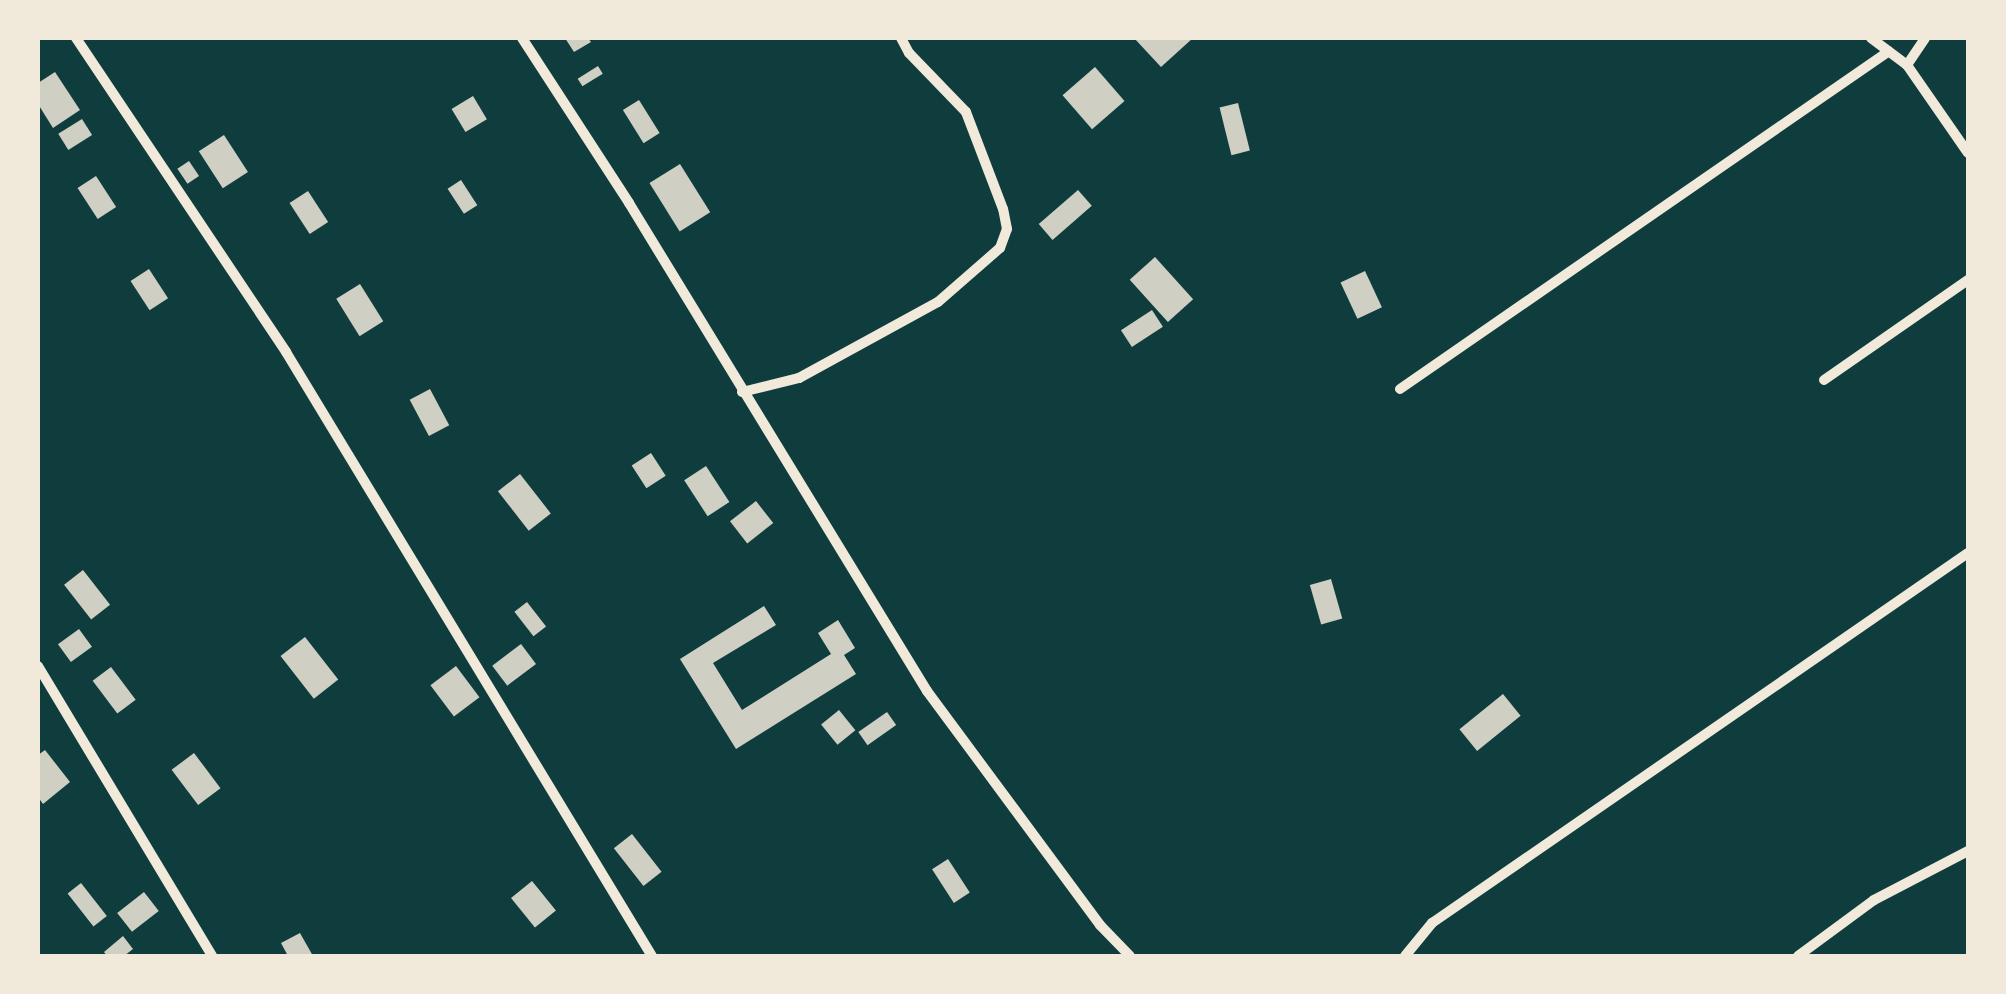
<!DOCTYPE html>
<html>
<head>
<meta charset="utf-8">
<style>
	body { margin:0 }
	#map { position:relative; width:2006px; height:994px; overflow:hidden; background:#0f3d3e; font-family:Rubik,sans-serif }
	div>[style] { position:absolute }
	.building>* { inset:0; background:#cfcfc3; transform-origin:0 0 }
	.minor>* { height:10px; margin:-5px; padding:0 5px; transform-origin:5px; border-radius:5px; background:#f1e9da }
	span { translate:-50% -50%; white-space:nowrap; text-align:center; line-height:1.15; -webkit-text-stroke:9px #f1e9da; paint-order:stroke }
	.frame { position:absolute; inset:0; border:40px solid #f1e9da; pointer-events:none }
</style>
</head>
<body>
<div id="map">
	<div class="building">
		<div style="clip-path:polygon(565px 38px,588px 38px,591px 42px,574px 52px)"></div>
		<div style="clip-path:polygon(1134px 38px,1193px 38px,1161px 67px)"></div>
		<div style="left:598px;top:66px;width:9px;height:24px;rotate:58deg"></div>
		<div style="left:1095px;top:67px;width:45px;height:43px;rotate:49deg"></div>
		<div style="clip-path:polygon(55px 72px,80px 110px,53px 128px,38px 104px,38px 83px)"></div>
		<div style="left:473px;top:96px;width:27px;height:25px;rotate:59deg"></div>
		<div style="left:639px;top:100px;width:39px;height:19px;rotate:58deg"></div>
		<div style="left:1238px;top:103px;width:49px;height:19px;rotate:76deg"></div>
		<div style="left:82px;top:119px;width:19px;height:28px;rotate:58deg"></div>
		<div style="left:224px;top:135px;width:44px;height:30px;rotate:57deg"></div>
		<div style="left:189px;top:161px;width:18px;height:14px;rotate:56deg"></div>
		<div style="left:680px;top:164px;width:57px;height:36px;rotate:58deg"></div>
		<div style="left:96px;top:176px;width:37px;height:22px;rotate:57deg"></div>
		<div style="left:461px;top:180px;width:30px;height:16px;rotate:57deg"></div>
		<div style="left:1078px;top:190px;width:21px;height:52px;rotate:49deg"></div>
		<div style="left:308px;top:191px;width:37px;height:22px;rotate:57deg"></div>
		<div style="left:1155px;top:257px;width:57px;height:34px;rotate:48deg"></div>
		<div style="left:149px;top:269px;width:35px;height:22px;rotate:57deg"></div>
		<div style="left:1365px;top:271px;width:40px;height:27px;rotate:65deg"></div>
		<div style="left:360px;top:284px;width:44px;height:28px;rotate:58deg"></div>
		<div style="left:1152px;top:310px;width:20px;height:37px;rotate:57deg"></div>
		<div style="left:430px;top:389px;width:41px;height:23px;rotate:62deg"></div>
		<div style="left:651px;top:453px;width:27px;height:23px;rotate:57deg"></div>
		<div style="left:706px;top:466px;width:43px;height:26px;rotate:57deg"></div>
		<div style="left:520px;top:474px;width:50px;height:28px;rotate:52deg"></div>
		<div style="left:756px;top:501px;width:28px;height:33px;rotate:52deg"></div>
		<div style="left:83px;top:570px;width:44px;height:24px;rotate:52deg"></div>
		<div style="left:1331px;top:579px;width:41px;height:22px;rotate:74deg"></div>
		<div style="left:527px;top:602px;width:31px;height:16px;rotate:52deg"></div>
		<div style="clip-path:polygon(764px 606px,776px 625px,713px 663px,742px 710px,831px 654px,818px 633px,838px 620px,855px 648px,844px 655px,856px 674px,736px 749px,680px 659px)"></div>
		<div style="left:79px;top:629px;width:22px;height:26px;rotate:54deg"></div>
		<div style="left:305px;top:637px;width:54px;height:31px;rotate:52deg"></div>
		<div style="left:521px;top:644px;width:25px;height:36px;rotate:53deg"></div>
		<div style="left:456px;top:666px;width:39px;height:32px;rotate:53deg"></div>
		<div style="left:111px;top:667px;width:41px;height:23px;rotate:53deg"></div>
		<div style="left:1503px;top:694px;width:28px;height:56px;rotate:51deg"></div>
		<div style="left:839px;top:710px;width:26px;height:23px;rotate:51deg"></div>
		<div style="left:887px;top:712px;width:16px;height:35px;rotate:55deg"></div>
		<div style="clip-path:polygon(45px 750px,70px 782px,43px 804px,38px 797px,38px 755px)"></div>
		<div style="left:194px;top:753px;width:44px;height:28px;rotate:53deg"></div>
		<div style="left:632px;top:834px;width:48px;height:23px;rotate:52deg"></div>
		<div style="left:948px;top:859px;width:40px;height:19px;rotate:57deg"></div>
		<div style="left:532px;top:881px;width:38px;height:27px;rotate:51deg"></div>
		<div style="left:81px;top:883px;width:42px;height:17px;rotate:52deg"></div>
		<div style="left:144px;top:892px;width:24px;height:34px;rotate:52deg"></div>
		<div style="clip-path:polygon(300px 933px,313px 956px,288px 956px,281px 943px)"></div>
		<div style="clip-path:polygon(123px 936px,133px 949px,124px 956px,107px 956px,104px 952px)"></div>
	</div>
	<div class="minor">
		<div style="left:76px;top:38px;width:378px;rotate:56.2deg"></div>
		<div style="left:286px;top:352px;width:706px;rotate:58.79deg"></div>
		<div style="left:522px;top:38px;width:197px;rotate:57deg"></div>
		<div style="left:629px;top:203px;width:572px;rotate:58.59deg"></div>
		<div style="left:927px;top:691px;width:291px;rotate:53.5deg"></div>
		<div style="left:1100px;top:925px;width:43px;rotate:45.9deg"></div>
		<div style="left:1871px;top:38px;width:45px;rotate:36.9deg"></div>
		<div style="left:1907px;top:65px;width:107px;rotate:55.3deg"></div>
		<div style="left:1907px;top:65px;width:32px;rotate:-56deg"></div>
		<div style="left:1824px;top:380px;width:175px;rotate:-34.8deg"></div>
		<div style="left:1400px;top:389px;width:594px;rotate:-34.65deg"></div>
		<div style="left:742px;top:392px;width:59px;rotate:-13.8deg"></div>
		<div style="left:799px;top:378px;width:158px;rotate:-28.7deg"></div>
		<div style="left:938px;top:302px;width:82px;rotate:-41.1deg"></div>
		<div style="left:1000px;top:248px;width:20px;rotate:-70deg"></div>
		<div style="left:1007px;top:229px;width:20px;rotate:-101deg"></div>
		<div style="left:1003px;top:209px;width:104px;rotate:-110.9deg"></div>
		<div style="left:966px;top:112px;width:82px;rotate:-134deg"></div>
		<div style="left:909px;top:53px;width:17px;rotate:-118deg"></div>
		<div style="left:38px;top:666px;width:338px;rotate:59deg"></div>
		<div style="left:1405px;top:956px;width:43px;rotate:-50.7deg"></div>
		<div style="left:1432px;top:923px;width:651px;rotate:-34.62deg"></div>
		<div style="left:1798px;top:956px;width:94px;rotate:-36.4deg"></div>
		<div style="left:1874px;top:900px;width:106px;rotate:-27.5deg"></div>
	</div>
	<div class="frame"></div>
</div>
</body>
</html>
